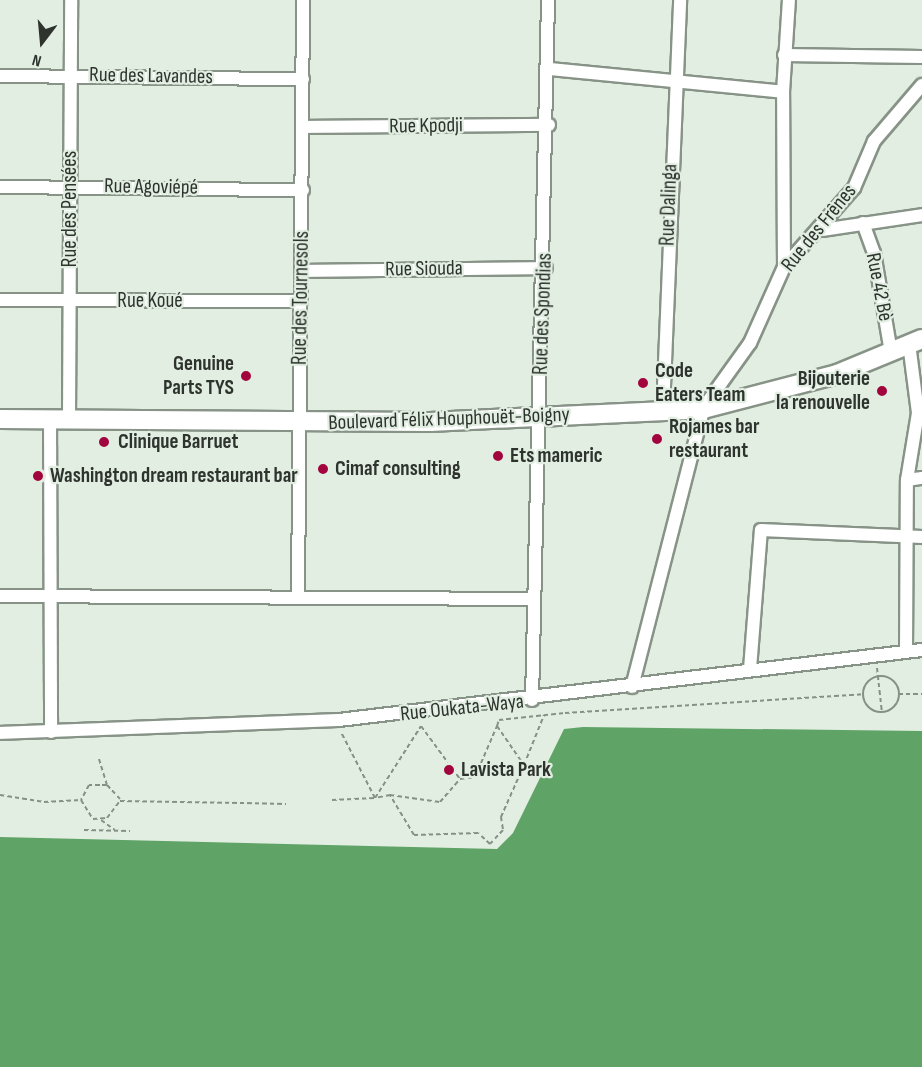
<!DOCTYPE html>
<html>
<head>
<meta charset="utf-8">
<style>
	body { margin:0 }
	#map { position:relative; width:922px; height:1067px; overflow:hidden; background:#e1eee1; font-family:"Sofia Sans Condensed",sans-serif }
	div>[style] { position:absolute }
	.water>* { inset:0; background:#60a367 }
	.path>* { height:2px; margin-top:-1px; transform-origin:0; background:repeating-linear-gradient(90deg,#879087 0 4.5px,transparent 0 7.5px) }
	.path>.ring { margin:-1px; padding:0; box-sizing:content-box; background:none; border:2px solid #879087; border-radius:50% }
	.roads { filter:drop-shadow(2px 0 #879387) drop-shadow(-2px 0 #879387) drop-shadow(0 2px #879387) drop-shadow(0 -2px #879387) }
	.street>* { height:12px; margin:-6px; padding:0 6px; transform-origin:6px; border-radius:6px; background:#fff }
	.secondary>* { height:18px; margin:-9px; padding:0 9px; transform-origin:9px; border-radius:9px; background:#fff }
	.dots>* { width:16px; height:16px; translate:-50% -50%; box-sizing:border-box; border:3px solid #e1eee1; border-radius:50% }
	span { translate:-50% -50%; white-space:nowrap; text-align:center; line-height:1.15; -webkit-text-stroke:4.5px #e1eee1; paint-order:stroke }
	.street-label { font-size:21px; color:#2e332e }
	.poi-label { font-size:21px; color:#2e332e; font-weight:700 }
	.right { translate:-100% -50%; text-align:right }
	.left { translate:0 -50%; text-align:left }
	.north { position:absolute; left:12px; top:12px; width:60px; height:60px; -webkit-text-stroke:4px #e1eee1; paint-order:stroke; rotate:196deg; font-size:16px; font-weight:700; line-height:24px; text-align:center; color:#2e332e }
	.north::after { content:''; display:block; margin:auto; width:21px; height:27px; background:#2e332e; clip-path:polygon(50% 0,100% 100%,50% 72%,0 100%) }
</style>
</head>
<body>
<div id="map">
	<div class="water">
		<div style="clip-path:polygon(583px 727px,922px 731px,922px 1067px,0 1067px,0 837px,497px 849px,513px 833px,564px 729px)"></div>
	</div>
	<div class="path">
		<div style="left:877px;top:668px;width:45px;rotate:83.7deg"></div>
		<div class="ring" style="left:863px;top:676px;width:34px;height:34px"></div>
		<div style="left:898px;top:694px;width:24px"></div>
		<div style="left:497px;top:726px;width:6px;rotate:-72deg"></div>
		<div style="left:499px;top:720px;width:66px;rotate:-6.1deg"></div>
		<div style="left:565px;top:713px;width:299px;rotate:-3.6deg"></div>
		<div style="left:99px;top:759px;width:27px;rotate:73deg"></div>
		<div style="left:107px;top:785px;width:18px;rotate:180deg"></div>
		<div style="left:89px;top:785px;width:17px;rotate:118deg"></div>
		<div style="left:81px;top:800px;width:22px;rotate:58deg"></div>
		<div style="left:93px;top:819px;width:14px;rotate:-4deg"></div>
		<div style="left:107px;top:818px;width:21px;rotate:-53deg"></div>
		<div style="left:120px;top:801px;width:166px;rotate:1deg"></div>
		<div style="left:524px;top:765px;width:57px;rotate:113.9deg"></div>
		<div style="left:501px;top:817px;width:13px;rotate:81deg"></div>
		<div style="left:503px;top:830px;width:19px;rotate:133deg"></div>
		<div style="left:490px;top:844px;width:16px;rotate:-137deg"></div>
		<div style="left:478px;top:833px;width:64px;rotate:178.2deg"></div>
		<div style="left:414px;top:835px;width:47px;rotate:-121deg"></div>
		<div style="left:390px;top:795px;width:50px;rotate:8deg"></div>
		<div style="left:440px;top:802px;width:30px;rotate:-49deg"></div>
		<div style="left:460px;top:779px;width:15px;rotate:-8deg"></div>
		<div style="left:475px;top:777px;width:56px;rotate:-66.7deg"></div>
		<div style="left:497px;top:726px;width:47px;rotate:55.3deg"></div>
		<div style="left:524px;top:765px;width:54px;rotate:-68.2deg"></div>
		<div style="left:107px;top:785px;width:19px;rotate:47deg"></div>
		<div style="left:0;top:795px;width:45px;rotate:9deg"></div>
		<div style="left:44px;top:802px;width:37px;rotate:-3deg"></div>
		<div style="left:390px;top:795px;width:15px;rotate:169deg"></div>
		<div style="left:375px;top:798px;width:85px;rotate:-57.4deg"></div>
		<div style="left:421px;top:726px;width:66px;rotate:53.7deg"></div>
		<div style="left:332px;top:800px;width:43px;rotate:-2.7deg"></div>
		<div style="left:375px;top:798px;width:74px;rotate:-117.3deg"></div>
		<div style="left:101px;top:820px;width:17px;rotate:36deg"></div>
		<div style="left:84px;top:830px;width:46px;rotate:1.2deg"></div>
	</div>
	<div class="roads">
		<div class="street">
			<div style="left:784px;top:55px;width:138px;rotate:0.8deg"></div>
			<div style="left:550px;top:69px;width:234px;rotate:5.6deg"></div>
			<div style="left:0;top:76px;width:303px;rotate:0.6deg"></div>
			<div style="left:303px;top:127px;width:246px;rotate:-0.5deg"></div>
			<div style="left:0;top:187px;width:303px;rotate:0.6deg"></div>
			<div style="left:863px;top:223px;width:32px;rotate:70deg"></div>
			<div style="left:874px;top:253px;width:100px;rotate:80.3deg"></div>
			<div style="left:822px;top:230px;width:101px;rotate:-8.5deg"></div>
			<div style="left:784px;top:267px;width:175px;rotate:-90.3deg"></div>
			<div style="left:783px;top:92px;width:92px;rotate:-86.3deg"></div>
			<div style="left:303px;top:271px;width:243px;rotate:-0.7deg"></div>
			<div style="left:0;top:300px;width:301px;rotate:0.2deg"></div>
			<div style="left:663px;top:410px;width:410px;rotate:-87.6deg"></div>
			<div style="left:50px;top:418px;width:314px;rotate:89.8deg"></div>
			<div style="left:69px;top:418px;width:418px;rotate:-89.7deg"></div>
			<div style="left:907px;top:480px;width:15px;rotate:-8deg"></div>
			<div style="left:0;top:596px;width:534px;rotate:0.32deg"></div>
			<div style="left:298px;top:597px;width:597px;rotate:-89.52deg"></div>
			<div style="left:906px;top:652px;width:172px;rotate:-89.7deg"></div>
			<div style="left:907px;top:480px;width:68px;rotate:-80.7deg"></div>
			<div style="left:918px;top:413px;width:70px;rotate:-97.4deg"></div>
			<div style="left:750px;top:669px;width:139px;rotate:-85.5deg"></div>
			<div style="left:761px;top:530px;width:161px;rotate:2.5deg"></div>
			<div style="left:632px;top:687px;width:289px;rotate:-75.6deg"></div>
			<div style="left:704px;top:407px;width:79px;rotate:-54.3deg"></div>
			<div style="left:750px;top:343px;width:83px;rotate:-65.9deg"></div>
			<div style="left:784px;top:267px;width:106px;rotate:-48.5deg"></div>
			<div style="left:854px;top:188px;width:51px;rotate:-66.9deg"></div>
			<div style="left:874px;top:141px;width:74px;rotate:-49.4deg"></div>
			<div style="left:532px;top:700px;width:700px;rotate:-88.69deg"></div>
			<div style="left:0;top:733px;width:339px;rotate:-2.2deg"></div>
			<div style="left:339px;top:720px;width:587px;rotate:-6.85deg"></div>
		</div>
		<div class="secondary">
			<div style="left:0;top:419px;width:430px;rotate:0.4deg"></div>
			<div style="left:430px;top:422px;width:273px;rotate:-2.7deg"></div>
			<div style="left:703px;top:409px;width:138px;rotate:-14.6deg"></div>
			<div style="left:837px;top:374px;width:92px;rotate:-22.4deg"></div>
		</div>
	</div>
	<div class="dots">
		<div style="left:246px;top:376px;background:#a2053d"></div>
		<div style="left:643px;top:383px;background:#a2053d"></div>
		<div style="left:882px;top:391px;background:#a2053d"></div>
		<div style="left:657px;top:439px;background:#a2053d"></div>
		<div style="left:104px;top:442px;background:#a2053d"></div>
		<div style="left:498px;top:456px;background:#a2053d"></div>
		<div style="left:323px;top:469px;background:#a2053d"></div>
		<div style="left:38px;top:476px;background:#a2053d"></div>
		<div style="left:449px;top:770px;background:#a2053d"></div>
	</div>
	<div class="street-label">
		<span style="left:151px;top:76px;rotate:1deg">Rue des Lavandes</span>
		<span style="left:426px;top:126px;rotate:-1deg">Rue Kpodji</span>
		<span style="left:151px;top:187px;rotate:1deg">Rue Agoviépé</span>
		<span style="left:669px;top:205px;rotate:-88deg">Rue Dalinga</span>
		<span style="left:70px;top:209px;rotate:-90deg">Rue des Pensées</span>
		<span style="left:819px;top:228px;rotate:-51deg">Rue des Frênes</span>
		<span style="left:424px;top:269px;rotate:-1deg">Rue Siouda</span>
		<span style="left:879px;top:287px;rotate:79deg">Rue 42 Bè</span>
		<span style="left:301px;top:298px;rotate:-89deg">Rue des Tournesols</span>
		<span style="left:150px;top:301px">Rue Koué</span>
		<span style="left:543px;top:314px;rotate:-88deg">Rue des Spondias</span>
		<span style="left:449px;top:419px;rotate:-2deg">Boulevard Félix Houphouët-Boigny</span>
		<span style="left:462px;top:708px;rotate:-6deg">Rue Oukata-Waya</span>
	</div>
	<div class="poi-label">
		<span class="right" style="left:234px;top:376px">Genuine<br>Parts TYS</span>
		<span class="left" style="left:655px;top:383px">Code<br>Eaters Team</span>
		<span class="right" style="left:870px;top:391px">Bijouterie<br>la renouvelle</span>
		<span class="left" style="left:669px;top:439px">Rojames bar<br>restaurant</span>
		<span class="left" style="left:118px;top:442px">Clinique Barruet</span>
		<span class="left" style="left:510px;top:456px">Ets mameric</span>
		<span class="left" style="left:335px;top:469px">Cimaf consulting</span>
		<span class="left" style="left:50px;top:476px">Washington dream restaurant bar</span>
		<span class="left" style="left:461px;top:770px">Lavista Park</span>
	</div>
	<div class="north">N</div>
</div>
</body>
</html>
